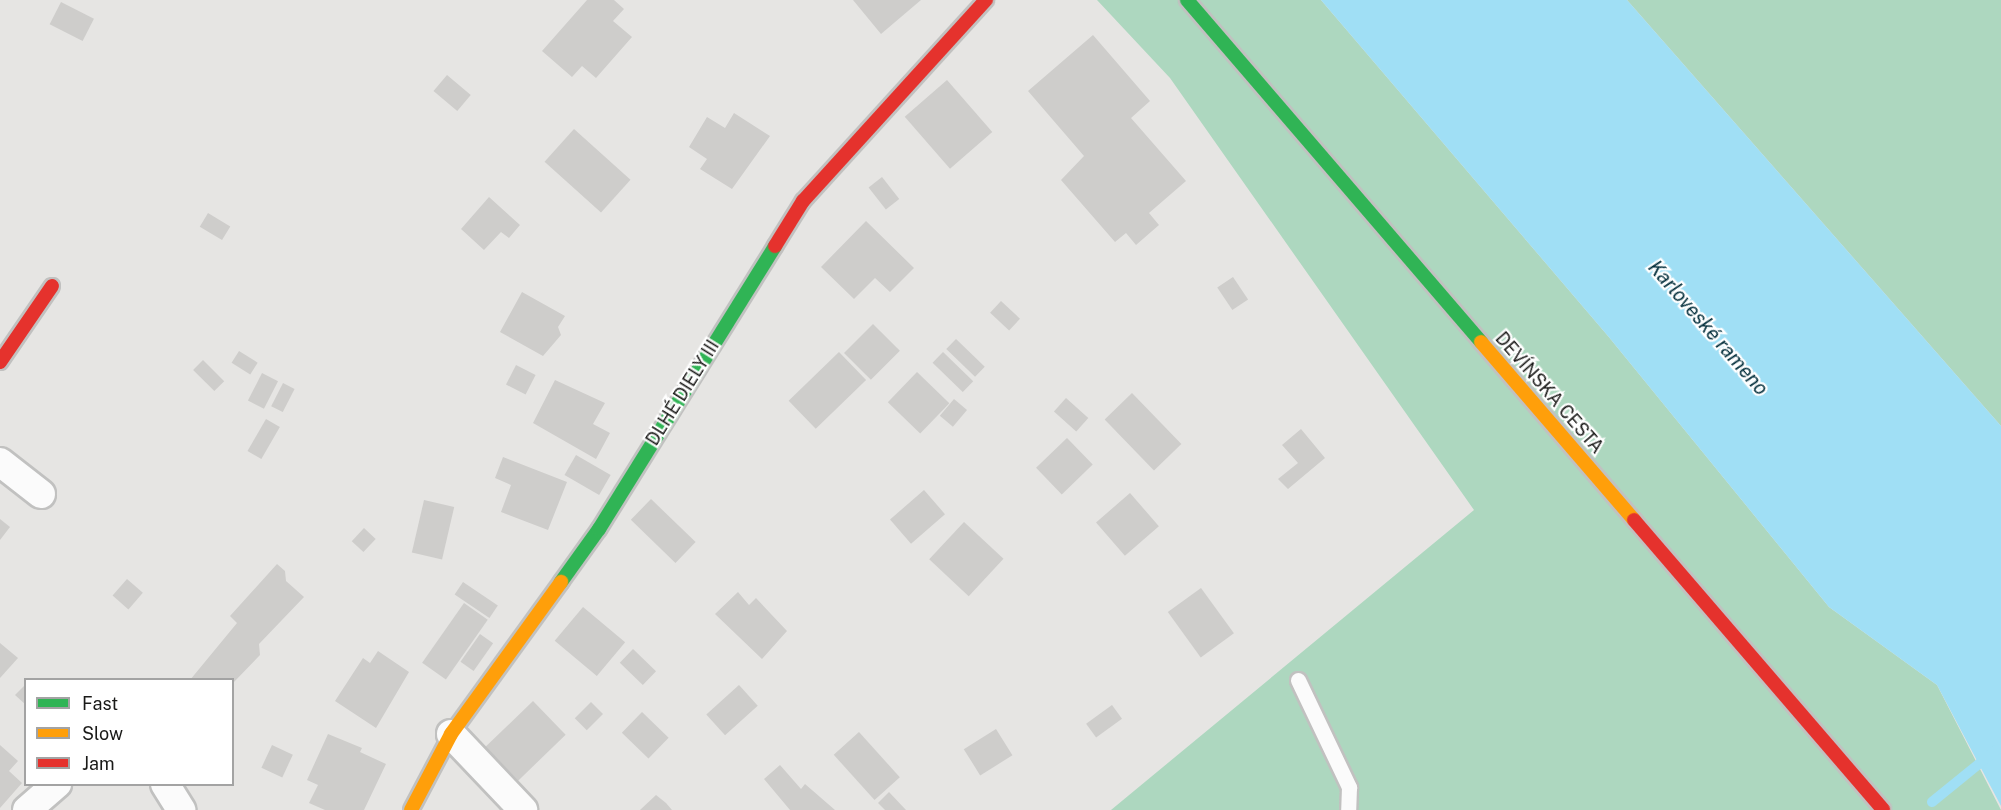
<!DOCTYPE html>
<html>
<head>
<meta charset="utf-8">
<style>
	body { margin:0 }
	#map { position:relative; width:2001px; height:810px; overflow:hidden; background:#e6e5e3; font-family:"Public Sans",sans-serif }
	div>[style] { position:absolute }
	.forest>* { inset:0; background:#add7bf }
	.water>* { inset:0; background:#a0dff5 }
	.stream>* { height:10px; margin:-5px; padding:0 5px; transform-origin:5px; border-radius:5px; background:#a0dff5 }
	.building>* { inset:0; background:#cecdcb; transform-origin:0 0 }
	.roads { filter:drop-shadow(2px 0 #c1c1c0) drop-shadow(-2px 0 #c1c1c0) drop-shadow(0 2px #c1c1c0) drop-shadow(0 -2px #c1c1c0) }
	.lane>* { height:15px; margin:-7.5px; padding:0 7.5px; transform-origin:7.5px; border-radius:7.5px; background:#fbfbfb }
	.street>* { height:28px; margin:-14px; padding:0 14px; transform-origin:14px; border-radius:14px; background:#fbfbfb }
	.fast>* { height:14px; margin:-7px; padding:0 7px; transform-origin:7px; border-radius:7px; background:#30b455 }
	.slow>* { height:14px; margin:-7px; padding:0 7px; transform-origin:7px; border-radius:7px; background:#ff9f0a }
	.jam>* { height:14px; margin:-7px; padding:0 7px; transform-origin:7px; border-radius:7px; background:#e5322d }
	span { translate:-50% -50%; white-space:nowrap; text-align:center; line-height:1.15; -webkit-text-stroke:4.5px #fff; paint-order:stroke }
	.street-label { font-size:18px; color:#1a1a18 }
	.water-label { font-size:20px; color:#022e3b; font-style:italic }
	.legend { position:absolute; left:24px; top:678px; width:210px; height:108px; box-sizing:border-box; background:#fff; border:2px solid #a3a3a3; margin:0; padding:8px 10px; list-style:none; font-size:18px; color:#1a1a18 }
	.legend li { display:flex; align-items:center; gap:12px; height:30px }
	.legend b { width:30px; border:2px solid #a3a3a3 }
</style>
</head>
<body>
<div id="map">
	<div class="forest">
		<div style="clip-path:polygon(1097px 0,1321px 0,1608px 336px,1829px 607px,1937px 685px,2001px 810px,1111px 810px,1474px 510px,1170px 78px)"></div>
		<div style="clip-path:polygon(1627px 0,2001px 0,2001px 426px)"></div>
	</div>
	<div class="water">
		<div style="clip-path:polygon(1321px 0,1627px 0,2001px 426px,2001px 806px,1937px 685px,1829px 607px,1608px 336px)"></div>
	</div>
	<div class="stream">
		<div style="left:1932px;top:802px;width:89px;rotate:-39.1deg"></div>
	</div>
	<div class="building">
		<div style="clip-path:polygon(587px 0,614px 0,624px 9px,613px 21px,632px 37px,596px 78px,582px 66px,572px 77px,542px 51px)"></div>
		<div style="clip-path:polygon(853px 0,921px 0,881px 34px)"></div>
		<div style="left:61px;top:2px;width:37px;height:25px;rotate:27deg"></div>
		<div style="clip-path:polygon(1093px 35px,1150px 101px,1131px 118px,1186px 181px,1149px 213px,1159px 225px,1136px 245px,1126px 233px,1115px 242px,1061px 180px,1084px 156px,1028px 91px)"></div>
		<div style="left:447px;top:75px;width:31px;height:21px;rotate:40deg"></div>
		<div style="left:947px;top:80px;width:69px;height:56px;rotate:49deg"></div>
		<div style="clip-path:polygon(734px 113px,770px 136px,732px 189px,700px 169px,707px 159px,689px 147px,707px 117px,725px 128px)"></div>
		<div style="left:574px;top:129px;width:76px;height:44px;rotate:42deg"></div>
		<div style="left:882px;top:177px;width:28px;height:17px;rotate:52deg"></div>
		<div style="clip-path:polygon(489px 197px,520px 225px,509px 238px,501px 232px,484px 250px,461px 229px)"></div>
		<div style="left:208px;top:213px;width:26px;height:16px;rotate:31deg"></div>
		<div style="clip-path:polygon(866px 221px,914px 268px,890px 292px,875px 278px,854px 299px,821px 267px)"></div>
		<div style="left:1233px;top:277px;width:27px;height:19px;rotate:56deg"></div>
		<div style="clip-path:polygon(522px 292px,565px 316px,558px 327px,561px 335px,543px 356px,500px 332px)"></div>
		<div style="left:1001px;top:301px;width:26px;height:16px;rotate:43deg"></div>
		<div style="left:873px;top:324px;width:38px;height:41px;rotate:45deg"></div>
		<div style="left:956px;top:339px;width:40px;height:14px;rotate:44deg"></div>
		<div style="left:239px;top:351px;width:22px;height:14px;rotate:32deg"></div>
		<div style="left:839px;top:352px;width:39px;height:70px;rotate:46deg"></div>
		<div style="left:943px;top:352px;width:42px;height:15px;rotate:44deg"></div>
		<div style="left:203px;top:360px;width:30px;height:14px;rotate:45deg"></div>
		<div style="left:516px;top:365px;width:22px;height:22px;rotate:27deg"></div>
		<div style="left:917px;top:372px;width:45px;height:42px;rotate:44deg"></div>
		<div style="left:262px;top:373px;width:18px;height:31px;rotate:27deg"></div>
		<div style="clip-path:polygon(555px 380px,605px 403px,593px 424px,610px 433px,596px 459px,533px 423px)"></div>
		<div style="left:283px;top:383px;width:13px;height:26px;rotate:27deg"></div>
		<div style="left:1132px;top:393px;width:71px;height:38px;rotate:46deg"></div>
		<div style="left:1066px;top:398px;width:30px;height:18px;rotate:42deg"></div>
		<div style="left:954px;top:399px;width:17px;height:22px;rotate:40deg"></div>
		<div style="left:266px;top:419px;width:16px;height:37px;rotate:30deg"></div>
		<div style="clip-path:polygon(1301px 429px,1325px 458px,1288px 489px,1278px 479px,1298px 463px,1282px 445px)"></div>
		<div style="left:1067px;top:438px;width:37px;height:43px;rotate:46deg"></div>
		<div style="left:576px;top:455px;width:40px;height:23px;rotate:30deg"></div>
		<div style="clip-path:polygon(503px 457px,567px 482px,548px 530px,501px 512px,511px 485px,495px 478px)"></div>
		<div style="left:924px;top:490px;width:32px;height:45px;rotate:49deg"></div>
		<div style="left:1130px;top:493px;width:44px;height:45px;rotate:49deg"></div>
		<div style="left:651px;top:499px;width:62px;height:29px;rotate:44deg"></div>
		<div style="left:424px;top:500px;width:31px;height:54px;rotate:13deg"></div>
		<div style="clip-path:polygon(0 519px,10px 527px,0 540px)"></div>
		<div style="left:964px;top:522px;width:54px;height:51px;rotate:43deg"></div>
		<div style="left:364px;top:528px;width:16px;height:18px;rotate:43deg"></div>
		<div style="clip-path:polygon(277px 564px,285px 571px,286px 581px,304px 597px,259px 644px,260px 655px,232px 684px,232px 680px,190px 680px,237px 623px,230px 616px)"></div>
		<div style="left:127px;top:579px;width:21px;height:22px;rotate:41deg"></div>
		<div style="left:463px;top:582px;width:42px;height:15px;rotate:34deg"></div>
		<div style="left:1201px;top:588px;width:56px;height:41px;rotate:54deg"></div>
		<div style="clip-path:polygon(738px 592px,749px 605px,756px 598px,787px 631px,762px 659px,715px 614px)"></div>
		<div style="left:464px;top:603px;width:29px;height:73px;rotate:35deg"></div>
		<div style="left:583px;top:607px;width:55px;height:44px;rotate:40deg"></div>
		<div style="left:480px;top:634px;width:16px;height:34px;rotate:35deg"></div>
		<div style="clip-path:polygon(0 643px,18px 658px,0 678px)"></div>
		<div style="left:633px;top:649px;width:32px;height:19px;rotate:44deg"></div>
		<div style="clip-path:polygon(378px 651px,409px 672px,376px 728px,335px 701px,363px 658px,370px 663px)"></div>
		<div style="clip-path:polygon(26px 684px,26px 705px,15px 695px)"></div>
		<div style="left:739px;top:685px;width:28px;height:44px;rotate:48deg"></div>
		<div style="left:533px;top:701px;width:47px;height:66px;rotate:46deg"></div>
		<div style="left:591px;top:702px;width:17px;height:23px;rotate:45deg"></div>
		<div style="left:1112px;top:705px;width:17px;height:32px;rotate:54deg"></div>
		<div style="left:642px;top:712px;width:37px;height:29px;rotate:44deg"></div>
		<div style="left:996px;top:729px;width:31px;height:38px;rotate:58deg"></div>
		<div style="left:859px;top:732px;width:61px;height:34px;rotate:48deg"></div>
		<div style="clip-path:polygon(328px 734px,362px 748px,360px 752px,386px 764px,364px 810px,325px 810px,309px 803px,318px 785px,307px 780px)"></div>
		<div style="clip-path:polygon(0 745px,18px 761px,9px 771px,22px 783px,0 808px)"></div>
		<div style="left:272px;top:745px;width:23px;height:25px;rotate:25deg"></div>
		<div style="clip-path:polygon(780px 765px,801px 789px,805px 784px,835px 810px,790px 810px,764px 779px)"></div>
		<div style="clip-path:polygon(889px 792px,906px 810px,885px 810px,878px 803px)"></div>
		<div style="clip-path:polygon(656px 795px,666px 803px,672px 810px,640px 810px)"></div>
	</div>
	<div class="roads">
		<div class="lane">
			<div style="left:1298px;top:680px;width:119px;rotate:64.5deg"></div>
			<div style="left:1349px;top:787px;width:23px;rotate:92deg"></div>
		</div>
		<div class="street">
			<div style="left:0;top:462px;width:52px;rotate:38deg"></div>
			<div style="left:451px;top:734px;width:105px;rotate:46.5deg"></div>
			<div style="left:165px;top:784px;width:31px;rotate:58deg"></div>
			<div style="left:27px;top:810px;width:40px;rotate:-41deg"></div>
		</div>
		<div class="fast">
			<div style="left:1187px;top:0;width:451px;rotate:49.3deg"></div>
			<div style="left:561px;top:582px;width:65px;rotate:-54.4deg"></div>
			<div style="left:599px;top:529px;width:333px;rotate:-58.1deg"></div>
		</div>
		<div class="slow">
			<div style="left:1481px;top:342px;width:235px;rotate:49.3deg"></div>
			<div style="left:411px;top:810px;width:86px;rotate:-62.2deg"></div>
			<div style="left:451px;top:734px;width:188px;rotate:-54.1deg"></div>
		</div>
		<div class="jam">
			<div style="left:775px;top:246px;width:53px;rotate:-58.1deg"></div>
			<div style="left:803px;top:201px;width:272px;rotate:-47.7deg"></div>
			<div style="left:0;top:362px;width:92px;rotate:-55.6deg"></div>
			<div style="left:1634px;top:520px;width:382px;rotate:49.3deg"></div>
		</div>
	</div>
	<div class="street-label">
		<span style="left:683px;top:393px;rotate:-58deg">DLHÉ DIELY III</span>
		<span style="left:1549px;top:393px;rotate:49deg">DEVÍNSKA CESTA</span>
	</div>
	<div class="water-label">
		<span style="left:1708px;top:328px;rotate:49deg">Karloveské rameno</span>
	</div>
	<ul class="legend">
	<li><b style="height:8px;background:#30b455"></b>Fast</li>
	<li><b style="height:8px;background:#ff9f0a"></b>Slow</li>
	<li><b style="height:8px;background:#e5322d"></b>Jam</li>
	</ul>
</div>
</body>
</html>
